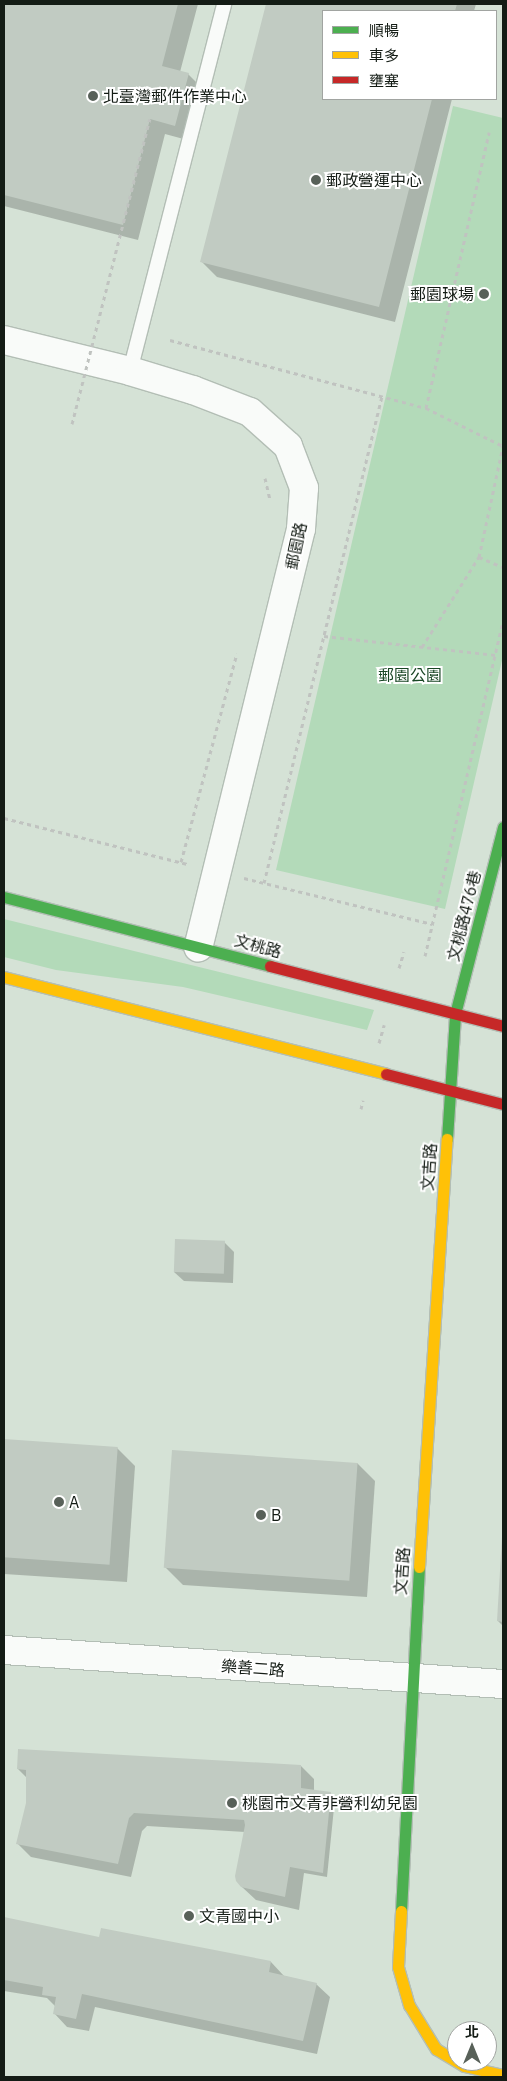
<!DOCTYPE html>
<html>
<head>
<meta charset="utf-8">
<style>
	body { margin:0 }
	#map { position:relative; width:507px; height:2081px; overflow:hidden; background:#d5e2d6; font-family:"IBM Plex Sans","Noto Sans TC",sans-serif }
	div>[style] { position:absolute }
	.green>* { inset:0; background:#b3dab9 }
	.shadow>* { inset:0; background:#0003 }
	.building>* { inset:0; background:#c1cbc2; transform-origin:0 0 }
	.path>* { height:3px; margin-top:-1.5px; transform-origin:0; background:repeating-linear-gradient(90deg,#c0c3c0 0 4px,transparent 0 8px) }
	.roads { filter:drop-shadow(1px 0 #b3beb5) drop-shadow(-1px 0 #b3beb5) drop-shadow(0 1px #b3beb5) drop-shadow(0 -1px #b3beb5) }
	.lane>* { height:14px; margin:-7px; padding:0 7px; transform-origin:7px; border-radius:7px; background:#f9fbf9 }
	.street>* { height:28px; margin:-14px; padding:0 14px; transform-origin:14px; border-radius:14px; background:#f9fbf9 }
	.fast>* { height:11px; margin:-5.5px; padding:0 5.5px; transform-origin:5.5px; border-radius:5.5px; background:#4caf50 }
	.slow>* { height:11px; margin:-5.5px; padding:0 5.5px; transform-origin:5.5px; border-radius:5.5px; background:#ffc107 }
	.jam>* { height:11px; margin:-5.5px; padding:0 5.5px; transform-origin:5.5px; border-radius:5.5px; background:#c62828 }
	.path-bridge>* { height:3px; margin-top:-1.5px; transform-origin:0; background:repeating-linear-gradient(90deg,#c0c3c0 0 4px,transparent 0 8px) }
	.dots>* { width:14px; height:14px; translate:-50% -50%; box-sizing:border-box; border:2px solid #fff; border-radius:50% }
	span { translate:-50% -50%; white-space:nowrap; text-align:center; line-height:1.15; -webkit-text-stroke:4px #fff; paint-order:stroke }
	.poi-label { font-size:16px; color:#141c15 }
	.left { translate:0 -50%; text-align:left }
	.right { translate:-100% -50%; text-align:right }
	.street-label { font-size:16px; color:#141c15 }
	.park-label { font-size:16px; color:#194624 }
	.frame { position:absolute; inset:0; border:5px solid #141c15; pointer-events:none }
	.legend { position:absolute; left:322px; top:10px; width:175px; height:90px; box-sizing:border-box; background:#fff; border:1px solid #a1a4a1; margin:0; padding:6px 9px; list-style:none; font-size:15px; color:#141c15 }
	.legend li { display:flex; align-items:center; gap:10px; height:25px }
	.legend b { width:25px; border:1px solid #a1a4a1 }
	.north { position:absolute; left:447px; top:2021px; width:50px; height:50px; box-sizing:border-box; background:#fff; border:1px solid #a1a4a1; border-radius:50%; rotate:0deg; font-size:14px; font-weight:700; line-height:20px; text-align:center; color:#141c15 }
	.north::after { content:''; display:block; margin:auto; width:18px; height:22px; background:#586159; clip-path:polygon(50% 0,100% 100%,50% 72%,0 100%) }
</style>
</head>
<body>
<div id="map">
	<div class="green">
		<div style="clip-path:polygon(453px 106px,503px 118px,503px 656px,445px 909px,276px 870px)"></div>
		<div style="clip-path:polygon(4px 919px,374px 1010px,367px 1030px,183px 987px,56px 970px,4px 957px)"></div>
	</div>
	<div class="shadow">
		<div style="clip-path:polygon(4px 4px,198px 4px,180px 72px,188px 74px,204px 90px,191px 141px,165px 134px,138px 240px,4px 206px)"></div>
		<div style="clip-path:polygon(267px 4px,476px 4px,474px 11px,323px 11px,323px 99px,452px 99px,395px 322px,217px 277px,202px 262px)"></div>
		<div style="clip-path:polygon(224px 1242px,234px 1252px,233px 1283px,184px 1281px,174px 1272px)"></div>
		<div style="clip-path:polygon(4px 1440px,117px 1448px,135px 1466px,127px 1582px,4px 1574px)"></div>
		<div style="clip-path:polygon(357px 1463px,375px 1481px,367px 1597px,183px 1585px,165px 1567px)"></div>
		<div style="clip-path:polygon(503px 1532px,503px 1626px,498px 1621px)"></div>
		<div style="clip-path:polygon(301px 1766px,314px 1779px,314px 1791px,330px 1793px,335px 1798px,327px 1877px,304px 1873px,299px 1910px,256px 1900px,242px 1887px,245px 1832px,147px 1826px,142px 1831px,131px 1877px,31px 1857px,18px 1844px,27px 1803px,27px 1778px,18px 1769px)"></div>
		<div style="clip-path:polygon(4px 1918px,100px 1939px,102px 1929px,271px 1962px,284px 1976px,316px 1984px,330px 1997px,317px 2054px,95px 2007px,89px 2031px,67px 2027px,54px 2013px,56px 2007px,47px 1998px,4px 1991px)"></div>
	</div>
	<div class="building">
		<div style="clip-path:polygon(4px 4px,178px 4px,162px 66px,189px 73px,175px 126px,150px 119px,123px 225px,4px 195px)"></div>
		<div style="clip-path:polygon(266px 4px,457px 4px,455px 11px,323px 11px,323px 99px,432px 99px,379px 307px,200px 262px)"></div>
		<div style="left:175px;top:1239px;width:50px;height:33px;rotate:2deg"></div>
		<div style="left:4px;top:1439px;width:114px;height:118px;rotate:4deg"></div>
		<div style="left:172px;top:1450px;width:186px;height:118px;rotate:4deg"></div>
		<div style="clip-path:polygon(502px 1537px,503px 1537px,503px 1622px,497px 1621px)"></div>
		<div style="clip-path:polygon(18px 1749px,301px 1765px,301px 1788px,331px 1792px,323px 1873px,290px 1867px,285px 1897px,241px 1887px,236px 1881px,235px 1876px,245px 1825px,244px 1820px,134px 1813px,129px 1818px,118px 1864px,16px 1844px,26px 1803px,26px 1770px,17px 1769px)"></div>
		<div style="clip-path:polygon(4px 1917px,99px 1937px,101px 1928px,271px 1961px,269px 1972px,317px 1983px,303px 2041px,82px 1994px,76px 2019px,53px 2014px,56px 1997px,42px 1995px,43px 1987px,4px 1980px)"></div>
	</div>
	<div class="path">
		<div style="left:170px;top:340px;width:265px;rotate:14.9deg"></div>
		<div style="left:426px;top:408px;width:86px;rotate:26.3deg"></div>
		<div style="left:426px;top:408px;width:283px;rotate:-77.1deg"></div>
		<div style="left:265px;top:478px;width:22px;rotate:77deg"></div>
		<div style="left:479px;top:557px;width:26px;rotate:23deg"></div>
		<div style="left:324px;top:636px;width:172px;rotate:6.3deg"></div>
		<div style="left:422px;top:647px;width:107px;rotate:-57.7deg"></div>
		<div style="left:479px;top:557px;width:114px;rotate:-77.8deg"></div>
		<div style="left:4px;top:818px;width:189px;rotate:14.1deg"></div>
		<div style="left:181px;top:862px;width:216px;rotate:-75deg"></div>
		<div style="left:244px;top:878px;width:194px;rotate:13.7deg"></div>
		<div style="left:264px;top:883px;width:501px;rotate:-76.38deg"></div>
		<div style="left:425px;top:956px;width:345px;rotate:-76.9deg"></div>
		<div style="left:399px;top:968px;width:17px;rotate:-73deg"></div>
		<div style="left:379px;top:1043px;width:19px;rotate:-74deg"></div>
		<div style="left:361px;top:1109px;width:9px;rotate:-77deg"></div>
	</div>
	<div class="roads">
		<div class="lane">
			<div style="left:130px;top:371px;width:379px;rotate:-75.6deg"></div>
		</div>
		<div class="street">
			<div style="left:4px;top:340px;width:130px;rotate:13.8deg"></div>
			<div style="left:130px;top:371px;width:66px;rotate:16.8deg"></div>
			<div style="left:193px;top:390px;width:61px;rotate:21.1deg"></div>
			<div style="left:250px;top:412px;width:51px;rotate:41.8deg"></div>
			<div style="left:288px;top:446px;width:45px;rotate:69.1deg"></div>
			<div style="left:304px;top:488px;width:41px;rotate:94.2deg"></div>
			<div style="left:301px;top:529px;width:431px;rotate:103.8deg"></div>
			<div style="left:4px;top:1650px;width:500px;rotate:3.9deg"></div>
		</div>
		<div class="fast">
			<div style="left:4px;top:897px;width:275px;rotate:14.5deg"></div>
			<div style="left:447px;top:1139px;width:125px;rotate:-86.3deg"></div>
			<div style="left:455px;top:1014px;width:193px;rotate:-75.6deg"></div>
			<div style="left:401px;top:1911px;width:344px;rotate:-87deg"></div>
		</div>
		<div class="slow">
			<div style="left:4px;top:977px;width:394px;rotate:14.2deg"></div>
			<div style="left:419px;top:1567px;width:429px;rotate:-86.3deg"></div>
			<div style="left:401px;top:1911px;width:56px;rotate:93.1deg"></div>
			<div style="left:398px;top:1967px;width:40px;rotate:74deg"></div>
			<div style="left:409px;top:2005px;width:52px;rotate:58.5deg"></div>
			<div style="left:436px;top:2049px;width:33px;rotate:31deg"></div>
			<div style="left:464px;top:2066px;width:40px;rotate:13deg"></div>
		</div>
		<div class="jam">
			<div style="left:270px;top:966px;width:241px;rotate:14.4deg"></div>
			<div style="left:386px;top:1074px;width:121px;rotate:14.4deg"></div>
		</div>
	</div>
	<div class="path-bridge">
		<div style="left:72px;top:424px;width:315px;rotate:-75.7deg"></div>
	</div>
	<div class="dots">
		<div style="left:93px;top:96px;background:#586159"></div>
		<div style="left:316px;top:180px;background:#586159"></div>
		<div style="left:484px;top:294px;background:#586159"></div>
		<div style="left:59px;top:1502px;background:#586159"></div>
		<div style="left:261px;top:1515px;background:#586159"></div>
		<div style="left:232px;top:1803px;background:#586159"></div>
		<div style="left:189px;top:1916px;background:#586159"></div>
	</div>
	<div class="poi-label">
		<span class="left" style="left:103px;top:96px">北臺灣郵件作業中心</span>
		<span class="left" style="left:326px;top:180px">郵政營運中心</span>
		<span class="right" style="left:474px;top:294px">郵園球場</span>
		<span class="left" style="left:69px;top:1502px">A</span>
		<span class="left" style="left:271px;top:1515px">B</span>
		<span class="left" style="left:242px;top:1803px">桃園市文青非營利幼兒園</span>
		<span class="left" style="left:199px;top:1916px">文青國中小</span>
	</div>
	<div class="street-label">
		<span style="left:296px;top:546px;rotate:-78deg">郵園路</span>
		<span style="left:464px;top:916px;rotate:-76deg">文桃路476巷</span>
		<span style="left:258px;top:946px;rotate:15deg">文桃路</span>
		<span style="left:429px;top:1167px;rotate:-86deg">文吉路</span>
		<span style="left:402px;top:1571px;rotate:-86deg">文吉路</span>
		<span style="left:253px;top:1668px;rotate:4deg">樂善二路</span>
	</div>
	<div class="park-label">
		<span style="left:410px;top:675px">郵園公園</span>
	</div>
	<div class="frame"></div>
	<ul class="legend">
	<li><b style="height:6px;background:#4caf50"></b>順暢</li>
	<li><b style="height:6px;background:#ffc107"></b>車多</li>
	<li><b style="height:6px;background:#c62828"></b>壅塞</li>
	</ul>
	<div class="north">北</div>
</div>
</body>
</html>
